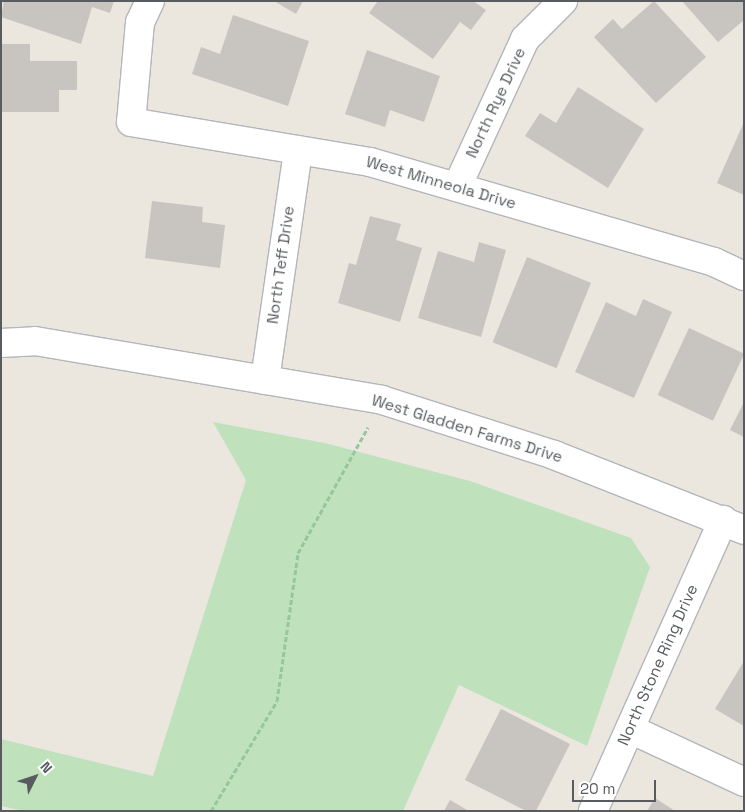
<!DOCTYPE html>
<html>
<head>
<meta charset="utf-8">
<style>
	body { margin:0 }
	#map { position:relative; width:745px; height:812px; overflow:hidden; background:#ebe7df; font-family:"Space Grotesk",sans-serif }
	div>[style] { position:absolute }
	.green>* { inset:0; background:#bfe2bc }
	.building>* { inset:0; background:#c8c4bf; transform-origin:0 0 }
	.path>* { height:3px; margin-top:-1.5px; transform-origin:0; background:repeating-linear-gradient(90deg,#96c5a0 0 5px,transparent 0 7.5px) }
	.roads { filter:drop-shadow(1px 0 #b2b6ba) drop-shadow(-1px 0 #b2b6ba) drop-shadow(0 1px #b2b6ba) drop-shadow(0 -1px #b2b6ba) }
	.street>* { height:28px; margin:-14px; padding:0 14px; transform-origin:14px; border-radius:14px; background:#fff }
	.secondary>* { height:28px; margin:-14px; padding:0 14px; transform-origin:14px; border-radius:14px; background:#fff }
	span { translate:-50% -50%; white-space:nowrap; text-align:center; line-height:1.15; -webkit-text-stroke:5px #fff; paint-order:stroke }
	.street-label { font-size:16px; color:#585c60 }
	.frame { position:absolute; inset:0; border:2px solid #585c60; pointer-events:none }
	.north { position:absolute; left:10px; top:752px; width:50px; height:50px; -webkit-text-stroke:4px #fff; paint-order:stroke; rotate:49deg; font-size:14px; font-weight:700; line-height:20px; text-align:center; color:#585c60 }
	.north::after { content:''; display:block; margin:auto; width:18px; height:22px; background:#585c60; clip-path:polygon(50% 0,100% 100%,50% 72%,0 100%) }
	.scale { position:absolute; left:572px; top:780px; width:84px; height:22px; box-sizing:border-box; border:2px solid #585c60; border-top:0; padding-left:6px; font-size:15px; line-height:18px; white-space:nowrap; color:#585c60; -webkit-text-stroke:4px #fff; paint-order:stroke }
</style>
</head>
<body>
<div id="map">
	<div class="green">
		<div style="clip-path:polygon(213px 422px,325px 443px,470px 481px,631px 538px,650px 567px,587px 746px,459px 685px,403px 811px,24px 811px,1px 806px,1px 739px,153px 776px,246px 480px)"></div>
	</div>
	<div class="building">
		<div style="clip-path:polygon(4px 1px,114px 1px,110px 13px,92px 7px,81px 44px,1px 17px)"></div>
		<div style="clip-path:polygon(274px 1px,303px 1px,296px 14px)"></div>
		<div style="clip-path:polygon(378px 1px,473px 1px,486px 10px,471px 30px,460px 22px,433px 59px,369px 13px)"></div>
		<div style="clip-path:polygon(654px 1px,706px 57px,656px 103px,594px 37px,613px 19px,622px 29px)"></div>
		<div style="clip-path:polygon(682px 1px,744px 1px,744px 20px,718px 42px)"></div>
		<div style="clip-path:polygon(233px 15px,309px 41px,288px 106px,192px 74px,201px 47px,220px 54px)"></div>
		<div style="clip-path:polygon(1px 44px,30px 44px,30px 61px,77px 61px,77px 90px,59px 90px,59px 112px,1px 112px)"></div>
		<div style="clip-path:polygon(367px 50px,440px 76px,424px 122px,390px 110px,385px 127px,345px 114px)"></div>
		<div style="clip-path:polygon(578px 87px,644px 129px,608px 188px,525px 136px,540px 113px,556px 123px)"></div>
		<div style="clip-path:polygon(744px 122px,744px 195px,717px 183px)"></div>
		<div style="clip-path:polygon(152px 201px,203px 207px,202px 222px,225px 225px,220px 268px,145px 258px)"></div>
		<div style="clip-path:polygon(370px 216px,401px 224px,396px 240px,422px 248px,400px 322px,338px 303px,349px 263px,356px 265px)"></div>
		<div style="clip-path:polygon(479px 242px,506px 250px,481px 337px,418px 318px,438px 251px,474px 262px)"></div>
		<div style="left:527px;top:257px;width:69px;height:92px;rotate:22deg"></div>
		<div style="clip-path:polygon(643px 299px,672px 312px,634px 398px,575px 372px,606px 302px,636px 316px)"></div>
		<div style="left:689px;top:328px;width:61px;height:74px;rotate:25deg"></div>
		<div style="clip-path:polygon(744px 402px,744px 437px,730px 430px)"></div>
		<div style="clip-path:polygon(744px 661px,744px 726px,715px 709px)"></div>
		<div style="clip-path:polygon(501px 709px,570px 744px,536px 811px,526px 811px,465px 780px)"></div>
		<div style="clip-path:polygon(655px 798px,675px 811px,647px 811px)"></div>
		<div style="clip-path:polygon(450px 800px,469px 811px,444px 811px)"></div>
	</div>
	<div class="path">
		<div style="left:211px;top:811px;width:128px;rotate:-59deg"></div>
		<div style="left:277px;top:701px;width:149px;rotate:-81.9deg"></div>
		<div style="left:298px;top:553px;width:144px;rotate:-60.9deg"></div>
	</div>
	<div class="roads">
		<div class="street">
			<div style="left:150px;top:1px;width:23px;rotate:115deg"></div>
			<div style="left:140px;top:22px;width:100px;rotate:95.1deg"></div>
			<div style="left:131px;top:122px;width:242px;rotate:9.5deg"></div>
			<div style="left:370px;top:162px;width:358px;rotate:16.2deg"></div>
			<div style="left:714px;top:262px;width:33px;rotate:25deg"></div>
			<div style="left:457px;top:187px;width:163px;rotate:-65.3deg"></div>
			<div style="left:525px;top:39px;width:54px;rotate:-45deg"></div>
			<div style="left:265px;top:380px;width:232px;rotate:-81.8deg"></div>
			<div style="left:630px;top:729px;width:126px;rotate:24.9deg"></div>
			<div style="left:593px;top:811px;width:319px;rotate:-65.9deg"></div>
		</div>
		<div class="secondary">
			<div style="left:1px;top:343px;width:34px;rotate:-3deg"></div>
			<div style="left:35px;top:341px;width:352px;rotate:9.6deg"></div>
			<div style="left:382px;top:400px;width:181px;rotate:17.7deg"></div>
			<div style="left:554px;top:455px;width:204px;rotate:21.5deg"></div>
		</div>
	</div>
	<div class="street-label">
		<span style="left:496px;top:103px;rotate:-65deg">North Rye Drive</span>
		<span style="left:441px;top:183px;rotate:16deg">West Minneola Drive</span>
		<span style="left:281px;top:265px;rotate:-82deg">North Teff Drive</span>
		<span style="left:467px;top:429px;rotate:17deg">West Gladden Farms Drive</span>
		<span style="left:658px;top:665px;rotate:-66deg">North Stone Ring Drive</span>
	</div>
	<div class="frame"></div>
	<div class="north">N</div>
	<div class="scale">20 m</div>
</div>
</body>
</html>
